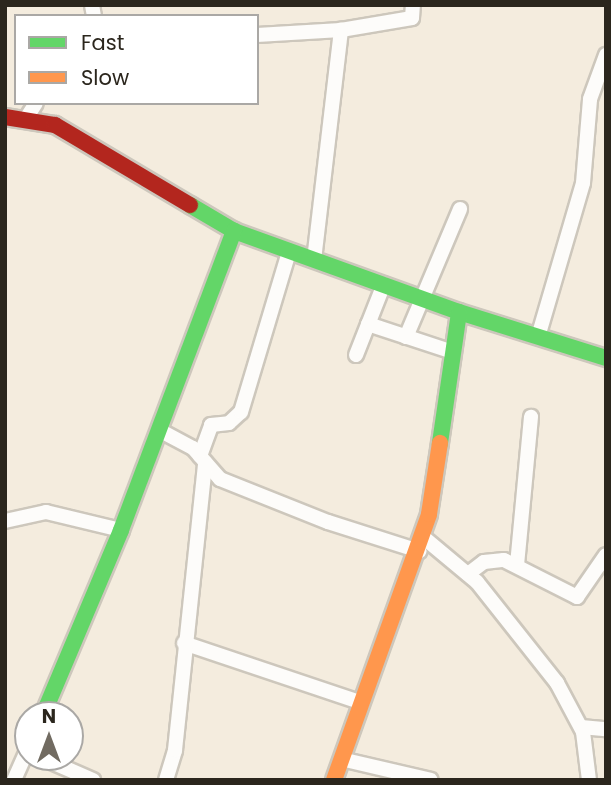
<!DOCTYPE html>
<html>
<head>
<meta charset="utf-8">
<style>
	body { margin:0 }
	#map { position:relative; width:611px; height:785px; overflow:hidden; background:#f4ecde; font-family:Poppins,sans-serif }
	div>[style] { position:absolute }
	.roads { filter:drop-shadow(2px 0 #cdc7bc) drop-shadow(-2px 0 #cdc7bc) drop-shadow(0 2px #cdc7bc) drop-shadow(0 -2px #cdc7bc) }
	.street>* { height:14px; margin:-7px; padding:0 7px; transform-origin:7px; border-radius:7px; background:#fdfcfa }
	.fast>* { height:16px; margin:-8px; padding:0 8px; transform-origin:8px; border-radius:8px; background:#63d668 }
	.slow>* { height:16px; margin:-8px; padding:0 8px; transform-origin:8px; border-radius:8px; background:#ff974d }
	.jam>* { height:16px; margin:-8px; padding:0 8px; transform-origin:8px; border-radius:8px; background:#b3261e }
	span { translate:-50% -50%; white-space:nowrap; text-align:center; line-height:1.15; -webkit-text-stroke:5px #fff; paint-order:stroke }
	.frame { position:absolute; inset:0; border:7px solid #2b261d; pointer-events:none }
	.legend { position:absolute; left:14px; top:14px; width:245px; height:91px; box-sizing:border-box; background:#fff; border:2px solid #aaa8a5; margin:0; padding:9px 12px; list-style:none; font-size:21px; color:#2b261d }
	.legend li { display:flex; align-items:center; gap:14px; height:35px }
	.legend b { width:35px; border:2px solid #aaa8a5 }
	.north { position:absolute; left:14px; top:701px; width:70px; height:70px; box-sizing:border-box; background:#fff; border:2px solid #aaa8a5; border-radius:50%; rotate:0deg; font-size:19px; font-weight:700; line-height:28px; text-align:center; color:#2b261d }
	.north::after { content:''; display:block; margin:auto; width:24px; height:32px; background:#716b61; clip-path:polygon(50% 0,100% 100%,50% 72%,0 100%) }
</style>
</head>
<body>
<div id="map">
	<div class="roads">
		<div class="street">
			<div style="left:92px;top:5px;width:11px;rotate:80deg"></div>
			<div style="left:257px;top:35px;width:84px;rotate:-3.4deg"></div>
			<div style="left:341px;top:30px;width:72px;rotate:-9.6deg"></div>
			<div style="left:412px;top:18px;width:13px;rotate:-86deg"></div>
			<div style="left:25px;top:120px;width:20px;rotate:-57deg"></div>
			<div style="left:314px;top:260px;width:232px;rotate:-83.3deg"></div>
			<div style="left:368px;top:324px;width:89px;rotate:18.2deg"></div>
			<div style="left:406px;top:337px;width:139px;rotate:-67.1deg"></div>
			<div style="left:538px;top:337px;width:160px;rotate:-73.7deg"></div>
			<div style="left:583px;top:183px;width:84px;rotate:-85.2deg"></div>
			<div style="left:590px;top:99px;width:47px;rotate:-70deg"></div>
			<div style="left:356px;top:355px;width:76px;rotate:-68.5deg"></div>
			<div style="left:159px;top:430px;width:38px;rotate:28deg"></div>
			<div style="left:193px;top:448px;width:41px;rotate:48.9deg"></div>
			<div style="left:220px;top:479px;width:116px;rotate:21.7deg"></div>
			<div style="left:328px;top:522px;width:96px;rotate:17.7deg"></div>
			<div style="left:200px;top:456px;width:33px;rotate:-70deg"></div>
			<div style="left:211px;top:425px;width:18px;rotate:-6deg"></div>
			<div style="left:229px;top:423px;width:16px;rotate:-43deg"></div>
			<div style="left:241px;top:412px;width:167px;rotate:-73.3deg"></div>
			<div style="left:5px;top:521px;width:42px;rotate:-12.4deg"></div>
			<div style="left:46px;top:512px;width:77px;rotate:13.5deg"></div>
			<div style="left:423px;top:537px;width:70px;rotate:39.8deg"></div>
			<div style="left:477px;top:582px;width:129px;rotate:51.6deg"></div>
			<div style="left:557px;top:683px;width:55px;rotate:62deg"></div>
			<div style="left:583px;top:732px;width:48px;rotate:82.9deg"></div>
			<div style="left:517px;top:565px;width:149px;rotate:-84.6deg"></div>
			<div style="left:468px;top:574px;width:20px;rotate:-37deg"></div>
			<div style="left:484px;top:562px;width:20px;rotate:-6deg"></div>
			<div style="left:504px;top:560px;width:82px;rotate:26.9deg"></div>
			<div style="left:577px;top:597px;width:51px;rotate:-55.4deg"></div>
			<div style="left:184px;top:643px;width:188px;rotate:18.6deg"></div>
			<div style="left:581px;top:727px;width:25px;rotate:5deg"></div>
			<div style="left:40px;top:757px;width:58px;rotate:23.5deg"></div>
			<div style="left:341px;top:759px;width:92px;rotate:13.1deg"></div>
			<div style="left:14px;top:780px;width:35px;rotate:-66deg"></div>
			<div style="left:166px;top:780px;width:31px;rotate:-73deg"></div>
			<div style="left:175px;top:750px;width:289px;rotate:-84deg"></div>
		</div>
		<div class="fast">
			<div style="left:190px;top:205px;width:51px;rotate:30.6deg"></div>
			<div style="left:234px;top:231px;width:239px;rotate:19.8deg"></div>
			<div style="left:459px;top:312px;width:154px;rotate:17.4deg"></div>
			<div style="left:440px;top:443px;width:132px;rotate:-81.7deg"></div>
			<div style="left:43px;top:715px;width:201px;rotate:-67.1deg"></div>
			<div style="left:121px;top:530px;width:320px;rotate:-69.3deg"></div>
		</div>
		<div class="slow">
			<div style="left:334px;top:780px;width:282px;rotate:-70.3deg"></div>
			<div style="left:429px;top:514px;width:72px;rotate:-81.2deg"></div>
		</div>
		<div class="jam">
			<div style="left:5px;top:117px;width:51px;rotate:9.1deg"></div>
			<div style="left:55px;top:125px;width:157px;rotate:30.7deg"></div>
		</div>
	</div>
	<div class="frame"></div>
	<ul class="legend">
	<li><b style="height:9px;background:#63d668"></b>Fast</li>
	<li><b style="height:9px;background:#ff974d"></b>Slow</li>
	</ul>
	<div class="north">N</div>
</div>
</body>
</html>
